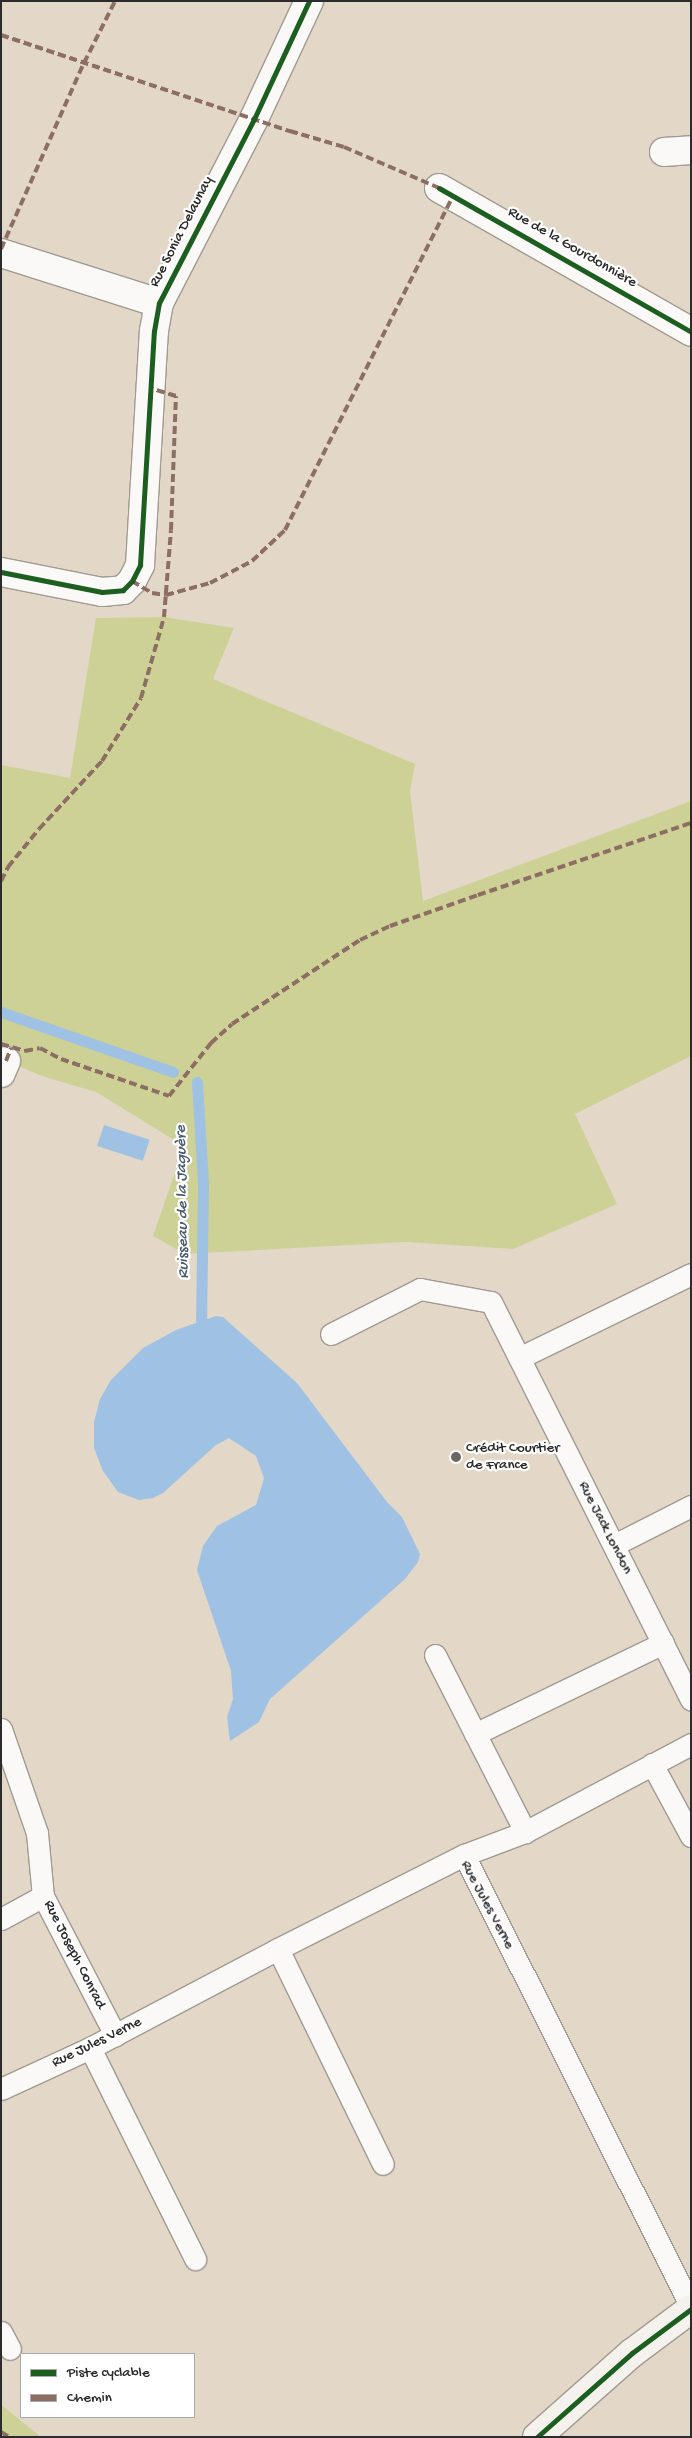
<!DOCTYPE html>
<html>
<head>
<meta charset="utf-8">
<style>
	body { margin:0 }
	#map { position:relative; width:692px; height:2438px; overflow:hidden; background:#e3d8c7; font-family:"Gochi Hand",sans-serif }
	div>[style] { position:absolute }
	.green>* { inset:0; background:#cdd196 }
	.water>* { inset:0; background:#9fc1e4; transform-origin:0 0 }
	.stream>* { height:11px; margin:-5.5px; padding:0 5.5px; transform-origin:5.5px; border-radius:5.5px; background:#9fc1e4 }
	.roads { filter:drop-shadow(1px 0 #a09a90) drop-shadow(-1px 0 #a09a90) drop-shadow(0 1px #a09a90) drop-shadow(0 -1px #a09a90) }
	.lane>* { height:21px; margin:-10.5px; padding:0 10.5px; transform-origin:10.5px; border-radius:10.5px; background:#fbf9f7 }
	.street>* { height:28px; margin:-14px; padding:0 14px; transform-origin:14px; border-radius:14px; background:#fbf9f7 }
	.secondary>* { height:28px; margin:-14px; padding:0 14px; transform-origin:14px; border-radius:14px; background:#f5f1ec }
	.quiet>* { height:4px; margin-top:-2px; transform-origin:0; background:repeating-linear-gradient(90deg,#8d6e63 0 8px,transparent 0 12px) }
	.cycleway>* { height:5px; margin:-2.5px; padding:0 2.5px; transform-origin:2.5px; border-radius:2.5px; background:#1b5e20 }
	.dots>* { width:14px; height:14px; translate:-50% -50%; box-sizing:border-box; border:2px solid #fff; border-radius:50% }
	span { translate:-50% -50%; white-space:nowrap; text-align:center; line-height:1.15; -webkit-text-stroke:4.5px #fff; paint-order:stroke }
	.street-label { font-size:15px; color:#2b2b2b }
	.poi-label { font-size:15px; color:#2b2b2b }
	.left { translate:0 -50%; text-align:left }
	.water-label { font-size:16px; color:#495c70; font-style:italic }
	.frame { position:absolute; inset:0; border:2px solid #2b2b2b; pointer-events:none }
	.legend { position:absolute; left:20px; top:2353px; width:175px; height:65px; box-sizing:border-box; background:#fff; border:1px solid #aaa; margin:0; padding:6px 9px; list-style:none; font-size:15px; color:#2b2b2b }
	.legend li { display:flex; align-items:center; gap:10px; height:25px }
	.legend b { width:25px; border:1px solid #aaa }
</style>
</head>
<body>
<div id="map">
	<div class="green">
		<div style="clip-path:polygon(164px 617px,234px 628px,213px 679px,415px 764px,410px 791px,423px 901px,691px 801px,691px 1056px,575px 1114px,617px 1204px,513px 1249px,406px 1242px,185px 1254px,153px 1236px,184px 1146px,96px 1092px,45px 1077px,1px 1059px,1px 765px,70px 778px,96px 618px)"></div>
		<div style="clip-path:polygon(1px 2404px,3px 2406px,41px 2437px,1px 2437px)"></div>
	</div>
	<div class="water">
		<div style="left:104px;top:1125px;width:48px;height:22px;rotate:18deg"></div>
		<div style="clip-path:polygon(216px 1316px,223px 1317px,297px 1383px,387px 1502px,402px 1517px,420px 1554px,418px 1562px,405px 1579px,270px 1699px,259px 1722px,230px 1741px,227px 1717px,233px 1699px,231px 1671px,197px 1570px,203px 1546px,217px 1526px,256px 1505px,264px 1478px,256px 1456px,229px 1438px,216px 1445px,163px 1493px,153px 1498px,139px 1500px,118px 1492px,103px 1471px,94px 1448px,94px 1422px,100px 1399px,111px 1380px,143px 1348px,176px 1330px)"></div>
	</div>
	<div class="stream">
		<div style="left:1px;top:1012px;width:182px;rotate:19.2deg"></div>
		<div style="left:197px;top:1082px;width:102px;rotate:86.6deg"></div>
		<div style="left:203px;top:1184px;width:137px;rotate:90.8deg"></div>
	</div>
	<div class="roads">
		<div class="lane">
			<div style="left:331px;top:1334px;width:100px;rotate:-26.8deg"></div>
			<div style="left:420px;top:1289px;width:72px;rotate:10.4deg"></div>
			<div style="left:491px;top:1302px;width:445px;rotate:63.3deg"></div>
			<div style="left:519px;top:1358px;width:191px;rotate:-26deg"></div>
			<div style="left:614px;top:1545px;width:86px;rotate:-26.9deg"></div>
			<div style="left:435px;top:1655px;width:199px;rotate:63deg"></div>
			<div style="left:1px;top:1729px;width:110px;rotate:70.9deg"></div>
			<div style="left:37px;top:1833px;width:63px;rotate:84.6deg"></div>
			<div style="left:43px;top:1896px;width:157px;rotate:62.6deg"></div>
			<div style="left:475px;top:1734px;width:209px;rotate:-25.8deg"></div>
			<div style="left:652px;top:1764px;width:82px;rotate:61.6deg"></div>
			<div style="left:464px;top:1855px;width:65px;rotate:-20.7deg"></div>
			<div style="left:525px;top:1832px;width:188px;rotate:-27.9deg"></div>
			<div style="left:1px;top:1919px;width:48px;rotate:-28.7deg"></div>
			<div style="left:278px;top:1949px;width:239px;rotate:64deg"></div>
			<div style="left:90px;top:2048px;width:236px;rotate:63.5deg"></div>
			<div style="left:1px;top:2089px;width:98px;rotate:-24.7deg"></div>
			<div style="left:90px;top:2048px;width:212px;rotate:-27.8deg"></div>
			<div style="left:278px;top:1949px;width:208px;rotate:-26.8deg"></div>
			<div style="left:464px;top:1855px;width:506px;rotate:63.33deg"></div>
			<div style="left:1px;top:2332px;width:19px;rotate:62deg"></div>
		</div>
		<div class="street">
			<div style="left:664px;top:152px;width:27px;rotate:-4deg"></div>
			<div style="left:439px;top:188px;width:290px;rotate:29.7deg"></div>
			<div style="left:1px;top:253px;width:166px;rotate:17.6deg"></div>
			<div style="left:1px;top:572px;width:103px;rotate:11.2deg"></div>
			<div style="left:102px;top:592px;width:21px;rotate:-5deg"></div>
			<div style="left:123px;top:590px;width:13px;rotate:-45deg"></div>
			<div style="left:132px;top:581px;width:18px;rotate:-63deg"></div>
			<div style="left:140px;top:565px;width:234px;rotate:-86.6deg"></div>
			<div style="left:154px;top:331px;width:28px;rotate:-80deg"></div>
			<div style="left:159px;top:303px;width:207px;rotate:-62.7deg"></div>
			<div style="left:254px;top:119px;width:130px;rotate:-65deg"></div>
			<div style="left:1px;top:1073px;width:13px;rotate:-67deg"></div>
		</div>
		<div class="secondary">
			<div style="left:537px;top:2437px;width:127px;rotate:-41.5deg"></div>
			<div style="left:632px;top:2353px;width:74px;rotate:-36.7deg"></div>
		</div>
	</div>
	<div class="quiet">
		<div style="left:1px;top:35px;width:305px;rotate:18.4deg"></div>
		<div style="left:290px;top:131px;width:56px;rotate:16.5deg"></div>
		<div style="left:344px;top:147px;width:103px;rotate:23.3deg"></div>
		<div style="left:1px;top:249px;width:204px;rotate:-66deg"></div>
		<div style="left:84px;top:63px;width:69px;rotate:-63.4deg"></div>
		<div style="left:132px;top:581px;width:23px;rotate:31deg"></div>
		<div style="left:152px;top:593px;width:14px;rotate:8deg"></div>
		<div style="left:166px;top:595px;width:46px;rotate:-15.3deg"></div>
		<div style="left:210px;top:583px;width:47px;rotate:-27.6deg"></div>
		<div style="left:252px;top:561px;width:45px;rotate:-43.2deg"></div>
		<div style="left:285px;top:530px;width:374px;rotate:-63.3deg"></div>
		<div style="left:1px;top:881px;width:16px;rotate:-63deg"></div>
		<div style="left:8px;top:867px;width:49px;rotate:-50.8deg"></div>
		<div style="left:39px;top:829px;width:93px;rotate:-47.2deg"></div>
		<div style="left:102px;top:761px;width:74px;rotate:-58.2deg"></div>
		<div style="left:141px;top:698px;width:84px;rotate:-74.1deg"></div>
		<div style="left:164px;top:617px;width:87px;rotate:-85.4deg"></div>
		<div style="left:171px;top:530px;width:134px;rotate:-87.9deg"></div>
		<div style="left:176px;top:396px;width:27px;rotate:-163deg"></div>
		<div style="left:1px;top:1044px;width:25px;rotate:16deg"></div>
		<div style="left:25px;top:1051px;width:15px;rotate:-11deg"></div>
		<div style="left:40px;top:1048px;width:24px;rotate:28deg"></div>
		<div style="left:61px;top:1059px;width:114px;rotate:18.9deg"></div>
		<div style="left:169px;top:1096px;width:68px;rotate:-51.6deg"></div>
		<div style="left:211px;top:1043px;width:28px;rotate:-42deg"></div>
		<div style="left:232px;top:1024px;width:153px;rotate:-33.3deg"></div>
		<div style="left:360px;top:940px;width:33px;rotate:-25deg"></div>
		<div style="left:390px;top:926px;width:93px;rotate:-19.4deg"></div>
		<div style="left:478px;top:895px;width:225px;rotate:-18.7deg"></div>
		<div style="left:6px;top:1061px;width:14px;rotate:-69deg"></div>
		<div style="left:1px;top:2432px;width:9px;rotate:32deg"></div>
	</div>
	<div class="cycleway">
		<div style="left:439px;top:188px;width:290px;rotate:29.7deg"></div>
		<div style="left:1px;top:572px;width:103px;rotate:11.2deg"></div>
		<div style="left:102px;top:592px;width:21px;rotate:-5deg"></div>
		<div style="left:123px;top:590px;width:13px;rotate:-45deg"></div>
		<div style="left:132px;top:581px;width:18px;rotate:-63deg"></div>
		<div style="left:140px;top:565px;width:234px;rotate:-86.6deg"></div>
		<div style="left:154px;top:331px;width:28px;rotate:-80deg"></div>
		<div style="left:159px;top:303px;width:207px;rotate:-62.7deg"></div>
		<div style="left:254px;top:119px;width:130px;rotate:-65deg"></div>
		<div style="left:537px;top:2437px;width:127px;rotate:-41.5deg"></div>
		<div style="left:632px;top:2353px;width:74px;rotate:-36.7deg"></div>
	</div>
	<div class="dots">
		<div style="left:456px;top:1457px;background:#6b6862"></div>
	</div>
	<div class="street-label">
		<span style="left:182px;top:232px;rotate:-63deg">Rue Sonia Delaunay</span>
		<span style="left:572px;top:248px;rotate:30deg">Rue de la Gourdonnière</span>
		<span style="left:605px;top:1528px;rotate:63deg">Rue Jack London</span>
		<span style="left:487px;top:1905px;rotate:62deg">Rue Jules Verne</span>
		<span style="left:74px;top:1955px;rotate:63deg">Rue Joseph Conrad</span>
		<span style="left:97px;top:2043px;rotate:-26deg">Rue Jules Verne</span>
	</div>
	<div class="poi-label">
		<span class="left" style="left:466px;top:1457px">Crédit Courtier<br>de France</span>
	</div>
	<div class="water-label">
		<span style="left:184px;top:1202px;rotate:-91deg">Ruisseau de la Jaguère</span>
	</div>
	<div class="frame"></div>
	<ul class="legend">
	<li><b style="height:6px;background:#1b5e20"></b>Piste cyclable</li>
	<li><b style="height:6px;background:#8d6e63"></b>Chemin</li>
	</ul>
</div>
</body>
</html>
